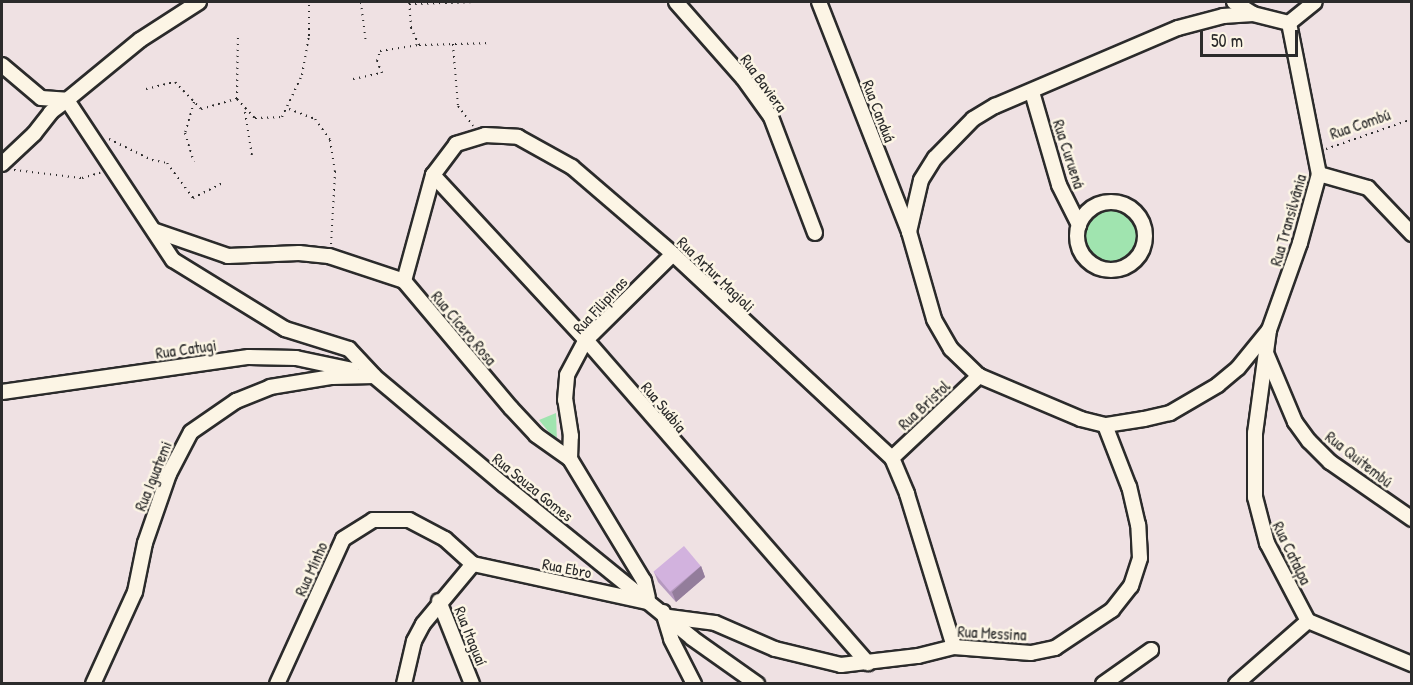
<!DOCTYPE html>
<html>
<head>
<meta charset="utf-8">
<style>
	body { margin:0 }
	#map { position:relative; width:1413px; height:685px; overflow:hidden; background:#efe1e3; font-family:"Patrick Hand",sans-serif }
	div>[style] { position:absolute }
	.green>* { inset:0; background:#a0e4af }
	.round { border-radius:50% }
	.path>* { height:2px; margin-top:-1px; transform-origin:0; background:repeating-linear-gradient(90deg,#2b2b2b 0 1.5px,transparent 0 6px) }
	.roads { filter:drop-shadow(2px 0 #2b2b2b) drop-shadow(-2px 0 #2b2b2b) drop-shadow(0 2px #2b2b2b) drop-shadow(0 -2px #2b2b2b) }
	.street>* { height:14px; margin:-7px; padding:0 7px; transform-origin:7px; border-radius:7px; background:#fcf5e5 }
	.street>.ring { margin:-7px; padding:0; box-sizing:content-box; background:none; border:14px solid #fcf5e5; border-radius:50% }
	.wall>* { inset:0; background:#b599bf }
	.shaded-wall>* { inset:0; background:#937d9b }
	.building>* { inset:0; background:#d2b2de; transform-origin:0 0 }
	span { translate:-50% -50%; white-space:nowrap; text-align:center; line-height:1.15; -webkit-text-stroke:5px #fcf5e5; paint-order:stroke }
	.street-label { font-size:16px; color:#2b2b2b }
	.frame { position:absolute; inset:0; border:3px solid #2b2b2b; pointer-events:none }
	.scale { position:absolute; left:1200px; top:30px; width:98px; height:27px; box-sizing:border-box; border:3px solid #2b2b2b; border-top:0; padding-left:8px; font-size:18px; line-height:21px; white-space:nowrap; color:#2b2b2b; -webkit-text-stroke:4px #fcf5e5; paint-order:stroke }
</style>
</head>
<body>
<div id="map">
	<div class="green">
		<div class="round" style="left:1081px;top:206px;width:62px;height:62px"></div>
		<div style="clip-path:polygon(556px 413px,557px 442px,539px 420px)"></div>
	</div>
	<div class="path">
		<div style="left:361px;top:2px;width:42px;rotate:83.2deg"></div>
		<div style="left:409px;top:4px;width:66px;rotate:-1.7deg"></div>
		<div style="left:453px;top:44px;width:62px;rotate:85.4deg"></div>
		<div style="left:458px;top:106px;width:25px;rotate:53deg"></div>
		<div style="left:419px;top:45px;width:71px;rotate:-1.6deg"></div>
		<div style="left:353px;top:79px;width:30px;rotate:-12deg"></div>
		<div style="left:382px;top:73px;width:13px;rotate:-113deg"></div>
		<div style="left:377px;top:61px;width:10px;rotate:-73deg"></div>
		<div style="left:380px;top:51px;width:39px;rotate:-9deg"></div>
		<div style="left:419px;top:45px;width:19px;rotate:-115deg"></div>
		<div style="left:411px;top:28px;width:26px;rotate:-94deg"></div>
		<div style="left:146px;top:89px;width:30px;rotate:-14deg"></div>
		<div style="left:175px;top:82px;width:37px;rotate:46deg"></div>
		<div style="left:201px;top:109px;width:37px;rotate:-16deg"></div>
		<div style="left:237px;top:99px;width:26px;rotate:47deg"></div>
		<div style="left:255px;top:118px;width:27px;rotate:-2deg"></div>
		<div style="left:282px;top:117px;width:47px;rotate:-64.5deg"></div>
		<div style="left:302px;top:75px;width:40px;rotate:-80deg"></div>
		<div style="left:309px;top:36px;width:34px;rotate:-90deg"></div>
		<div style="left:237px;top:99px;width:62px;rotate:-89.1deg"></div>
		<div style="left:194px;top:102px;width:32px;rotate:106deg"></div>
		<div style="left:185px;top:133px;width:30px;rotate:73deg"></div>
		<div style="left:289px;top:109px;width:28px;rotate:21deg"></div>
		<div style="left:315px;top:119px;width:26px;rotate:54deg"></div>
		<div style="left:330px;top:140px;width:31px;rotate:81deg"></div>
		<div style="left:335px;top:171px;width:74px;rotate:93.1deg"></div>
		<div style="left:245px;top:112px;width:45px;rotate:81deg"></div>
		<div style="left:109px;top:139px;width:48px;rotate:26deg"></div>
		<div style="left:152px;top:160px;width:15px;rotate:11deg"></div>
		<div style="left:167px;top:163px;width:44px;rotate:53.4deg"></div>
		<div style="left:193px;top:198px;width:33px;rotate:-27deg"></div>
		<div style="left:1326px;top:149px;width:91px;rotate:-19.2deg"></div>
		<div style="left:14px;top:170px;width:68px;rotate:6.7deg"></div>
		<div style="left:82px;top:178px;width:19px;rotate:-16deg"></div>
	</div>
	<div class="roads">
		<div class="street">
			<div style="left:199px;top:2px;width:70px;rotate:147.2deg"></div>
			<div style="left:140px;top:40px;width:94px;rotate:140.6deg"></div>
			<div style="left:67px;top:100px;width:192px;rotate:56.5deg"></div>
			<div style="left:173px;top:260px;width:132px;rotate:31.6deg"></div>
			<div style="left:285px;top:329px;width:67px;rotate:17.4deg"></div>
			<div style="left:349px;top:349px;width:37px;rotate:47deg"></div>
			<div style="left:374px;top:376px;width:170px;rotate:40deg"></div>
			<div style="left:504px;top:485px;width:242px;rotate:39.1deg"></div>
			<div style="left:692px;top:638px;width:80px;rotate:35.3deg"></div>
			<div style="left:676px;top:2px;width:101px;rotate:48.6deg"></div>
			<div style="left:743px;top:78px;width:48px;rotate:54.3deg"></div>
			<div style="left:771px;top:117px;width:124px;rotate:69.2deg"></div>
			<div style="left:819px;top:2px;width:247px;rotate:68.6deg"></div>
			<div style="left:1234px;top:2px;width:22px;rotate:32deg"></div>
			<div style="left:1253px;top:14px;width:37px;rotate:14deg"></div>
			<div style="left:1289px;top:23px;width:154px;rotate:78.8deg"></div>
			<div style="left:1319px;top:174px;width:72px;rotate:105.4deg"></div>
			<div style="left:1300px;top:243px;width:92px;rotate:109.6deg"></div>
			<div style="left:1269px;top:330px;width:49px;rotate:129.2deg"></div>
			<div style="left:1238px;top:368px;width:26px;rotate:140deg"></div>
			<div style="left:1218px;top:385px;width:56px;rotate:149.7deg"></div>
			<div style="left:1170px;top:413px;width:27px;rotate:167deg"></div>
			<div style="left:1144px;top:419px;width:39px;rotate:171deg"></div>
			<div style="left:1105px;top:425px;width:25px;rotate:-166deg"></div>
			<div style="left:1081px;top:419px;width:111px;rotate:-157.1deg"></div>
			<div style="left:979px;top:376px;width:39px;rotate:-136deg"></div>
			<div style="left:951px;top:349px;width:34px;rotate:-120deg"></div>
			<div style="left:934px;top:319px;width:91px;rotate:-106deg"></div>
			<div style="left:909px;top:232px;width:53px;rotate:-77deg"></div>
			<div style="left:921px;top:180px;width:26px;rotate:-58deg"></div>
			<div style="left:935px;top:158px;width:54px;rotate:-45.7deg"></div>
			<div style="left:973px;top:119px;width:26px;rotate:-31deg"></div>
			<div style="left:995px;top:106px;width:199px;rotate:-23.1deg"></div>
			<div style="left:1178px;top:28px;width:47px;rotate:-14.9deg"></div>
			<div style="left:1223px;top:16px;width:30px;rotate:-4deg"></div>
			<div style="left:1289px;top:23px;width:33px;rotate:-39deg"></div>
			<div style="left:2px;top:65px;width:51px;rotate:40.2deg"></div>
			<div style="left:41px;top:98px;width:26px;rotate:4deg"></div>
			<div style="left:1032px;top:92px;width:97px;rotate:73.8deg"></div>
			<div style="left:1059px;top:185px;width:45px;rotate:63.4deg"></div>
			<div style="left:2px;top:164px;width:44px;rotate:-43.2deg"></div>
			<div style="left:34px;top:134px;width:28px;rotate:-52deg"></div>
			<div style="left:51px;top:112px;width:20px;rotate:-37deg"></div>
			<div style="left:1319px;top:174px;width:51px;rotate:15.9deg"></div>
			<div style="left:1368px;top:188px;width:64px;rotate:46.3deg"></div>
			<div style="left:433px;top:175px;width:225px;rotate:47.2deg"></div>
			<div style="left:586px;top:340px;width:429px;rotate:48.9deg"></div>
			<div class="ring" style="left:1077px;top:202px;width:54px;height:54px"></div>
			<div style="left:156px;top:231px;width:76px;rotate:19.1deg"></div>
			<div style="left:228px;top:256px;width:71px;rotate:-2.4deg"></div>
			<div style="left:299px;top:253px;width:30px;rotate:6deg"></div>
			<div style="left:329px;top:256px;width:79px;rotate:18.4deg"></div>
			<div style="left:404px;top:281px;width:166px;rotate:49.9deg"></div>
			<div style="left:511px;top:408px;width:37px;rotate:47deg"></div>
			<div style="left:536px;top:435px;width:42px;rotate:35.2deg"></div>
			<div style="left:570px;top:459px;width:143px;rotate:58.8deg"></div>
			<div style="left:644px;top:581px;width:17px;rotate:77deg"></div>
			<div style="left:404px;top:281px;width:110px;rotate:-74.7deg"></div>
			<div style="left:433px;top:175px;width:39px;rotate:-53deg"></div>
			<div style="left:456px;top:144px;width:30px;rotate:-17deg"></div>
			<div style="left:485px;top:135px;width:33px;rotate:3deg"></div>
			<div style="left:518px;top:137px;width:62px;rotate:29.1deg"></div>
			<div style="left:572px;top:167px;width:133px;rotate:40.7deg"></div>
			<div style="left:673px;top:254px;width:299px;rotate:43deg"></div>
			<div style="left:892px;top:458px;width:39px;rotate:67deg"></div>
			<div style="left:907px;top:494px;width:160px;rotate:72.9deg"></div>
			<div style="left:1269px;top:330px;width:104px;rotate:97.7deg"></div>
			<div style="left:1255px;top:433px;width:64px;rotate:90deg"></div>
			<div style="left:1255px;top:497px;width:48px;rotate:75.4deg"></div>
			<div style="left:1267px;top:543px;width:88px;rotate:62.3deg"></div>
			<div style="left:1266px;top:353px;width:75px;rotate:67.2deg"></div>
			<div style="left:1295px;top:422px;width:24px;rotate:54deg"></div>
			<div style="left:1309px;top:441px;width:30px;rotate:45deg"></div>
			<div style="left:1330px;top:462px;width:100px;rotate:34.8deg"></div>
			<div style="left:2px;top:392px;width:249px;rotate:-8.1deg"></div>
			<div style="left:249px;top:357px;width:47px;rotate:1.2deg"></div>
			<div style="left:296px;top:358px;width:57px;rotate:12.1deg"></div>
			<div style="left:892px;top:458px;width:120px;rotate:-43.3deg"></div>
			<div style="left:570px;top:459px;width:23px;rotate:-88deg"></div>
			<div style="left:571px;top:436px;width:36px;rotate:-99deg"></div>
			<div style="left:565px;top:400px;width:25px;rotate:-85deg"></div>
			<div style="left:567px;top:375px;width:40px;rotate:-62deg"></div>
			<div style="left:586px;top:340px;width:122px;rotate:-44.7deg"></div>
			<div style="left:439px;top:601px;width:89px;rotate:68.3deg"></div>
			<div style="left:663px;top:612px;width:28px;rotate:73deg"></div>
			<div style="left:671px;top:639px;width:51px;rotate:62.9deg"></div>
			<div style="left:669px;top:617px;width:46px;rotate:7.4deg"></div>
			<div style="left:715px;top:623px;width:65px;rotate:23.4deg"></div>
			<div style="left:775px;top:649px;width:68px;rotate:13.6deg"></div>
			<div style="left:841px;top:665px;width:78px;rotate:-6.7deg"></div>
			<div style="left:918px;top:656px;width:37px;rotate:-14deg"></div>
			<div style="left:954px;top:647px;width:77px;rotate:4.5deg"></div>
			<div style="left:1031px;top:653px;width:25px;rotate:-12deg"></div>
			<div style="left:1055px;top:648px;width:69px;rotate:-33.7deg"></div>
			<div style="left:1112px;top:610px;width:31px;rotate:-52deg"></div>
			<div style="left:1131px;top:586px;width:29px;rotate:-72deg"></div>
			<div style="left:1140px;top:558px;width:33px;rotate:-93deg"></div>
			<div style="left:1138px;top:525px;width:39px;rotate:-103deg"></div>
			<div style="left:1129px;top:487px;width:66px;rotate:-111.2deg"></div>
			<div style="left:1308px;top:621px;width:113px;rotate:22.5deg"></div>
			<div style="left:93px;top:684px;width:101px;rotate:-65.5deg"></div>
			<div style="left:135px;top:592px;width:50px;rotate:-78.5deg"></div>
			<div style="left:145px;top:543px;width:73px;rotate:-70.8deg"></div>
			<div style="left:169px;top:474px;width:47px;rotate:-62.4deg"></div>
			<div style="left:191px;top:432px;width:55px;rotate:-34.6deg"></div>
			<div style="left:236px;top:401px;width:37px;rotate:-22deg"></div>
			<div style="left:270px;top:387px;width:63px;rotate:-9.2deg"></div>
			<div style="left:332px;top:377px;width:42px;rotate:-1.4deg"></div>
			<div style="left:277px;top:684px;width:159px;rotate:-65.5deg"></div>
			<div style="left:343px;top:539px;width:36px;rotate:-32deg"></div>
			<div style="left:373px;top:520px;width:36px"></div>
			<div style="left:409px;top:520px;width:41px;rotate:27.8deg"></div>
			<div style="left:445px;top:539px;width:38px;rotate:42deg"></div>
			<div style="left:473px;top:564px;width:178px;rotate:12.3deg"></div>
			<div style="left:404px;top:684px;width:44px;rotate:-76.9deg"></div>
			<div style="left:414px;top:641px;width:19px;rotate:-62deg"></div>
			<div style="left:423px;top:624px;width:78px;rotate:-50.2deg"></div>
			<div style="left:1103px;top:684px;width:59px;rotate:-35.3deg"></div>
			<div style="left:1236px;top:684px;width:96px;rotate:-41.2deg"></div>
		</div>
	</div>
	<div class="wall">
		<div style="clip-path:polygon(701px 566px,705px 577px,676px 602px,658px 582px,654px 572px)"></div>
	</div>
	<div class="shaded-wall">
		<div style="clip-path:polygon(701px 566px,705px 577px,676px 602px,672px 592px)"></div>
	</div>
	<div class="building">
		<div style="left:684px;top:546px;width:26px;height:40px;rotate:50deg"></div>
	</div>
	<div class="street-label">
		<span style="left:764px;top:83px;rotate:54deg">Rua Baviera</span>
		<span style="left:879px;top:111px;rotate:69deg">Rua Canduá</span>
		<span style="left:1360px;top:124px;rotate:-19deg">Rua Combú</span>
		<span style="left:1069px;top:154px;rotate:72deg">Rua Curuená</span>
		<span style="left:1288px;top:220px;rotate:-74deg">Rua Transilvânia</span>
		<span style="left:716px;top:274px;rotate:44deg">Rua Artur Magioli</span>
		<span style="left:600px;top:305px;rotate:-47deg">Rua Filipinas</span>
		<span style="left:464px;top:328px;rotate:50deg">Rua Cícero Rosa</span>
		<span style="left:186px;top:349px;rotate:-8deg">Rua Catugi</span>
		<span style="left:924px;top:405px;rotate:-43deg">Rua Bristol</span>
		<span style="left:664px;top:407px;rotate:50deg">Rua Suábia</span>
		<span style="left:1359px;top:459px;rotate:38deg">Rua Quitembú</span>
		<span style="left:153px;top:476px;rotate:-68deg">Rua Iguatemi</span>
		<span style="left:533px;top:487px;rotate:39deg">Rua Souza Gomes</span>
		<span style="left:1292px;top:553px;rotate:64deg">Rua Catalpa</span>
		<span style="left:567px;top:568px;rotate:11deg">Rua Ebro</span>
		<span style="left:311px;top:569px;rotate:-66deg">Rua Minho</span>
		<span style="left:992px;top:633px;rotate:3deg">Rua Messina</span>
		<span style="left:471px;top:636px;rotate:68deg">Rua Itaguaí</span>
	</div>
	<div class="frame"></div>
	<div class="scale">50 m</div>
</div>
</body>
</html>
